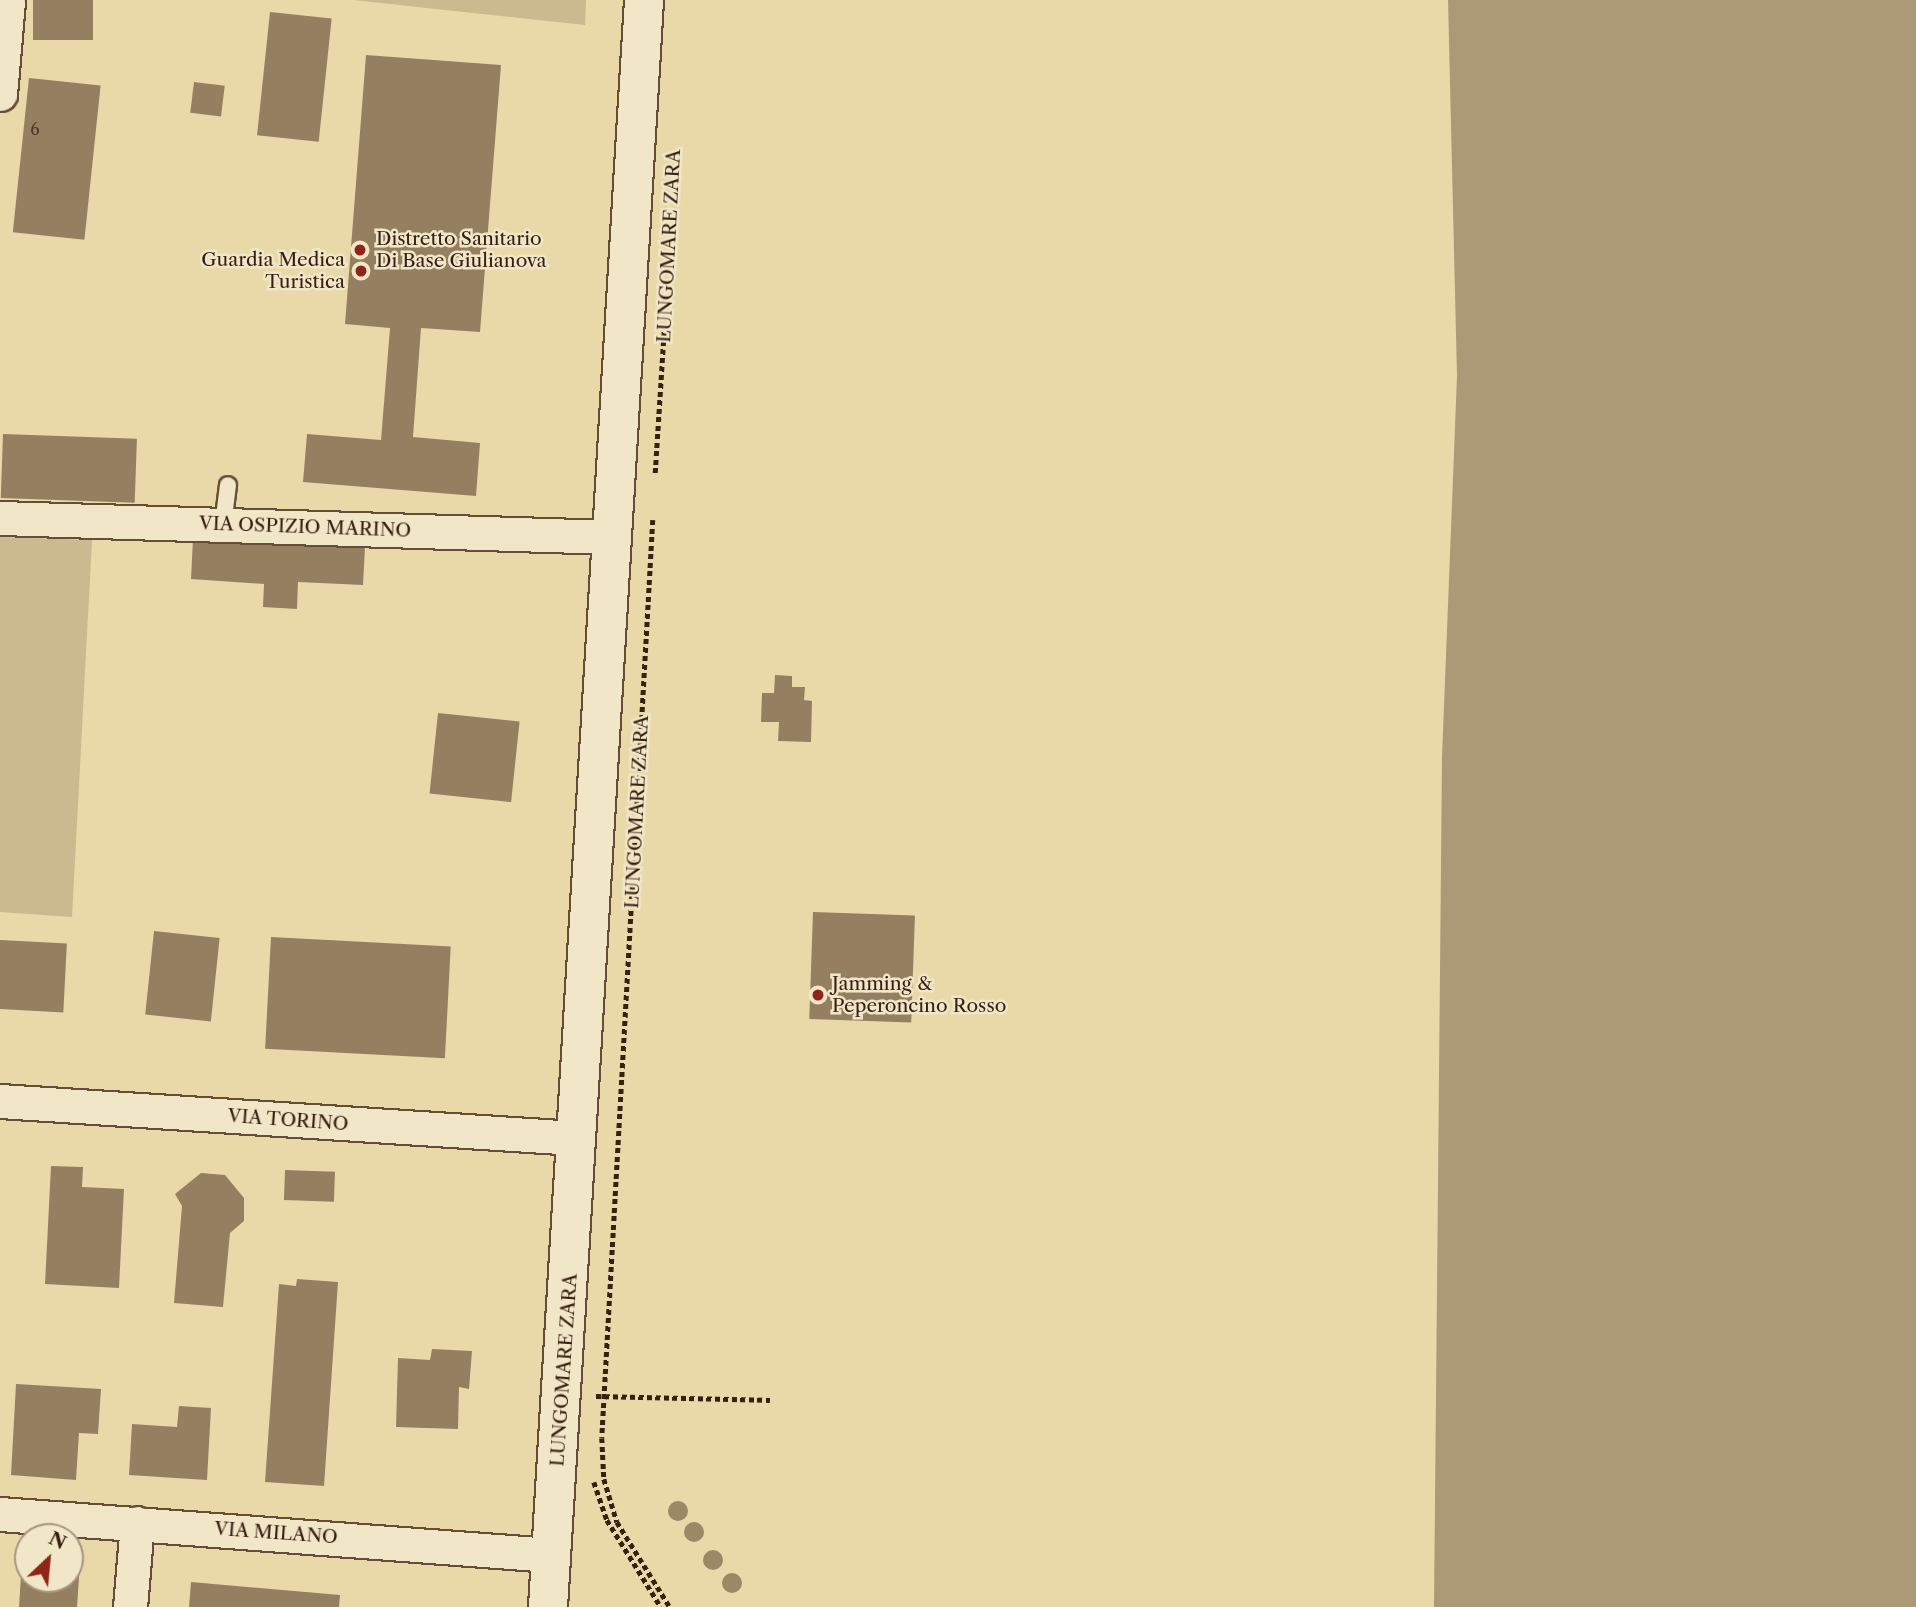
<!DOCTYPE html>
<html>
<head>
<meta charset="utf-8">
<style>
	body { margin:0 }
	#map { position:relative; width:1916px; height:1607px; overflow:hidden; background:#e9d9a9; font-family:"Libre Caslon Text",serif }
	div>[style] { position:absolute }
	.green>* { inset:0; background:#cbb98f }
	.water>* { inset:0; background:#ac9a76 }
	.building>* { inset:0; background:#948061; transform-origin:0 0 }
	.path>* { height:4.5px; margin-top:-2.25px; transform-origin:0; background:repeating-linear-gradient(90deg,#371f12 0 5px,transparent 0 8.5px) }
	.roads { filter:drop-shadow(2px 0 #644e38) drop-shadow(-2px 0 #644e38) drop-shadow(0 2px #644e38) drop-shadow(0 -2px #644e38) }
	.lane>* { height:16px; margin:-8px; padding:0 8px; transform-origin:8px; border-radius:8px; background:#f1e6c7 }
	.street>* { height:33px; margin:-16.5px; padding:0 16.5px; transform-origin:16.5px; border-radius:16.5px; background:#f1e6c7 }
	.secondary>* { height:38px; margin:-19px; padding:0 19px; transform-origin:19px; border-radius:19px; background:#f1e6c7 }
	.trees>* { width:20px; height:20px; margin:-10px; border-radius:50%; background:#9b8867 }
	.dots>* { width:19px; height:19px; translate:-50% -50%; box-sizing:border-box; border:4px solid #f1e6c7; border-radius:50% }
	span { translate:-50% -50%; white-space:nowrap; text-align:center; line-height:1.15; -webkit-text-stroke:5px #f1e6c7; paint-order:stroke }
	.number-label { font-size:16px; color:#4e3726 }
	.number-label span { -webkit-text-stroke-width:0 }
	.poi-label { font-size:19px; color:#371f12 }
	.left { translate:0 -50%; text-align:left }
	.right { translate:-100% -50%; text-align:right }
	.street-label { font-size:19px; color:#371f12 }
	.north { position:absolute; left:14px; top:1523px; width:70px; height:70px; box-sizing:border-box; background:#f1e6c7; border:2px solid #a7967f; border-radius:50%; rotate:26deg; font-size:19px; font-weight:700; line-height:28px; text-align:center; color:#371f12 }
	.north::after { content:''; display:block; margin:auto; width:24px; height:32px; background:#8f2418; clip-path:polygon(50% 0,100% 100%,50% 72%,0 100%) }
</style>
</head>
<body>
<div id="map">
	<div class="green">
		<div style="clip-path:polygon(353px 0,586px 0,585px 25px)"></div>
		<div style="clip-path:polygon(0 537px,92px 540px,72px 917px,0 912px)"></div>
	</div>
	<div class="water">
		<div style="clip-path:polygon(1448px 0,1916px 0,1916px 1607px,1434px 1607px,1442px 757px,1457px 376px)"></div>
	</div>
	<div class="building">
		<div style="left:33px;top:0;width:60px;height:40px"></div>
		<div style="left:270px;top:12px;width:62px;height:124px;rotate:6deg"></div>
		<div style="clip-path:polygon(366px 55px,501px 65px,480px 332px,421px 328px,413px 437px,480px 443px,476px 496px,303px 482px,307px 434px,381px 440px,390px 328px,345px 324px)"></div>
		<div style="left:29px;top:78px;width:72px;height:155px;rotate:6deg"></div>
		<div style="left:194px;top:82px;width:31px;height:31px;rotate:7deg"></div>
		<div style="left:3px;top:434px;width:134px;height:64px;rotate:2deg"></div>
		<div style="clip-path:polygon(193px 538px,365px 547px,363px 585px,298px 582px,297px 609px,263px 607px,264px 584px,191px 579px)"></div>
		<div style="clip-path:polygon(775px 675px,792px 676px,792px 687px,805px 687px,804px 700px,812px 701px,811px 742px,778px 741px,779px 722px,761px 722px,762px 693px,774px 693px)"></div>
		<div style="left:438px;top:713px;width:82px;height:81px;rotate:6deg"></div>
		<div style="left:813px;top:912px;width:102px;height:107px;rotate:2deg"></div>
		<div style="left:154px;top:931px;width:66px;height:84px;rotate:6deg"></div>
		<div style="left:271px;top:937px;width:180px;height:112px;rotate:3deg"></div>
		<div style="left:0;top:940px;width:67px;height:69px;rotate:3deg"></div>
		<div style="clip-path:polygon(51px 1166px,83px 1167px,82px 1187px,124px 1189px,119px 1288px,45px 1284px)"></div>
		<div style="left:285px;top:1170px;width:50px;height:30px;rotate:2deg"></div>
		<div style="clip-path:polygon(201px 1173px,225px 1175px,244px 1198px,244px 1221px,230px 1233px,223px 1307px,174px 1303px,182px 1206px,175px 1194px)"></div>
		<div style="clip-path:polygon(297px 1279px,338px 1282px,324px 1486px,265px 1482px,279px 1284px,296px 1286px)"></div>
		<div style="clip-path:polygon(432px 1349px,472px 1351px,469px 1389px,459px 1387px,458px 1429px,396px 1427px,398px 1358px,430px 1360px)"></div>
		<div style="clip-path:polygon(16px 1384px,101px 1389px,98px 1434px,79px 1433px,76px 1480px,11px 1475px)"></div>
		<div style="clip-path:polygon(179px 1406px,211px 1408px,207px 1480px,129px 1475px,132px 1424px,177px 1427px)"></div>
		<div style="clip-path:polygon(22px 1559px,28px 1559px,28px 1579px,70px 1579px,70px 1562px,80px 1563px,77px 1607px,19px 1607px)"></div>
		<div style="clip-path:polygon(191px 1582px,340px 1595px,339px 1607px,189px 1607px)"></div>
	</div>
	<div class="path">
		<div style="left:655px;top:473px;width:176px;rotate:-86.4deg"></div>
		<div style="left:653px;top:520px;width:919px;rotate:93.18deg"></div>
		<div style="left:602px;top:1438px;width:41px;rotate:87.2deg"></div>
		<div style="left:604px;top:1479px;width:45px;rotate:73.2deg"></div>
		<div style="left:617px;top:1522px;width:100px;rotate:58.1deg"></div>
		<div style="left:596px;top:1396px;width:174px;rotate:1.3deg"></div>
		<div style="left:594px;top:1482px;width:40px;rotate:71.1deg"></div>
		<div style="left:607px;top:1520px;width:102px;rotate:58.2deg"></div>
	</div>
	<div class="roads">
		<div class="lane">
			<div style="left:223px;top:525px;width:40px;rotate:-82.9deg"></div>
		</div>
		<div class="street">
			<div style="left:0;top:94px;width:94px;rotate:-85.1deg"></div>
			<div style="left:0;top:518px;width:611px;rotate:1.78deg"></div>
			<div style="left:0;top:1101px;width:577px;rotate:3.68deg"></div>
			<div style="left:0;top:1514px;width:553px;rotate:4.26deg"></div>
			<div style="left:130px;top:1607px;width:84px;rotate:-85.2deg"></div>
		</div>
		<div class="secondary">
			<div style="left:548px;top:1607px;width:1610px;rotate:-86.58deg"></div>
		</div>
	</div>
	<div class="trees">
		<div style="left:678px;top:1511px"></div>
		<div style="left:694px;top:1532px"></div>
		<div style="left:713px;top:1560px"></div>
		<div style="left:732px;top:1583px"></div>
	</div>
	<div class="dots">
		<div style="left:360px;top:250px;background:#8f2418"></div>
		<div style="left:361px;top:271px;background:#8f2418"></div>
		<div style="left:818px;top:995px;background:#8f2418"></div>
	</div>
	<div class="number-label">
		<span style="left:35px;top:129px">6</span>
	</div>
	<div class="poi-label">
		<span class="left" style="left:376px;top:250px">Distretto Sanitario<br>Di Base Giulianova</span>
		<span class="right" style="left:345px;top:271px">Guardia Medica<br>Turistica</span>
		<span class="left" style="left:832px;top:995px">Jamming &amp;<br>Peperoncino Rosso</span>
	</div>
	<div class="street-label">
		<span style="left:669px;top:246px;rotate:-87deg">LUNGOMARE ZARA</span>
		<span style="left:305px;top:527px;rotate:2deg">VIA OSPIZIO MARINO</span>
		<span style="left:637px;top:812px;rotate:-87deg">LUNGOMARE ZARA</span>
		<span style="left:288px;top:1120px;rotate:4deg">VIA TORINO</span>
		<span style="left:564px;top:1370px;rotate:-86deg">LUNGOMARE ZARA</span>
		<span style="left:276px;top:1533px;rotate:4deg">VIA MILANO</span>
	</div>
	<div class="north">N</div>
</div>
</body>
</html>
